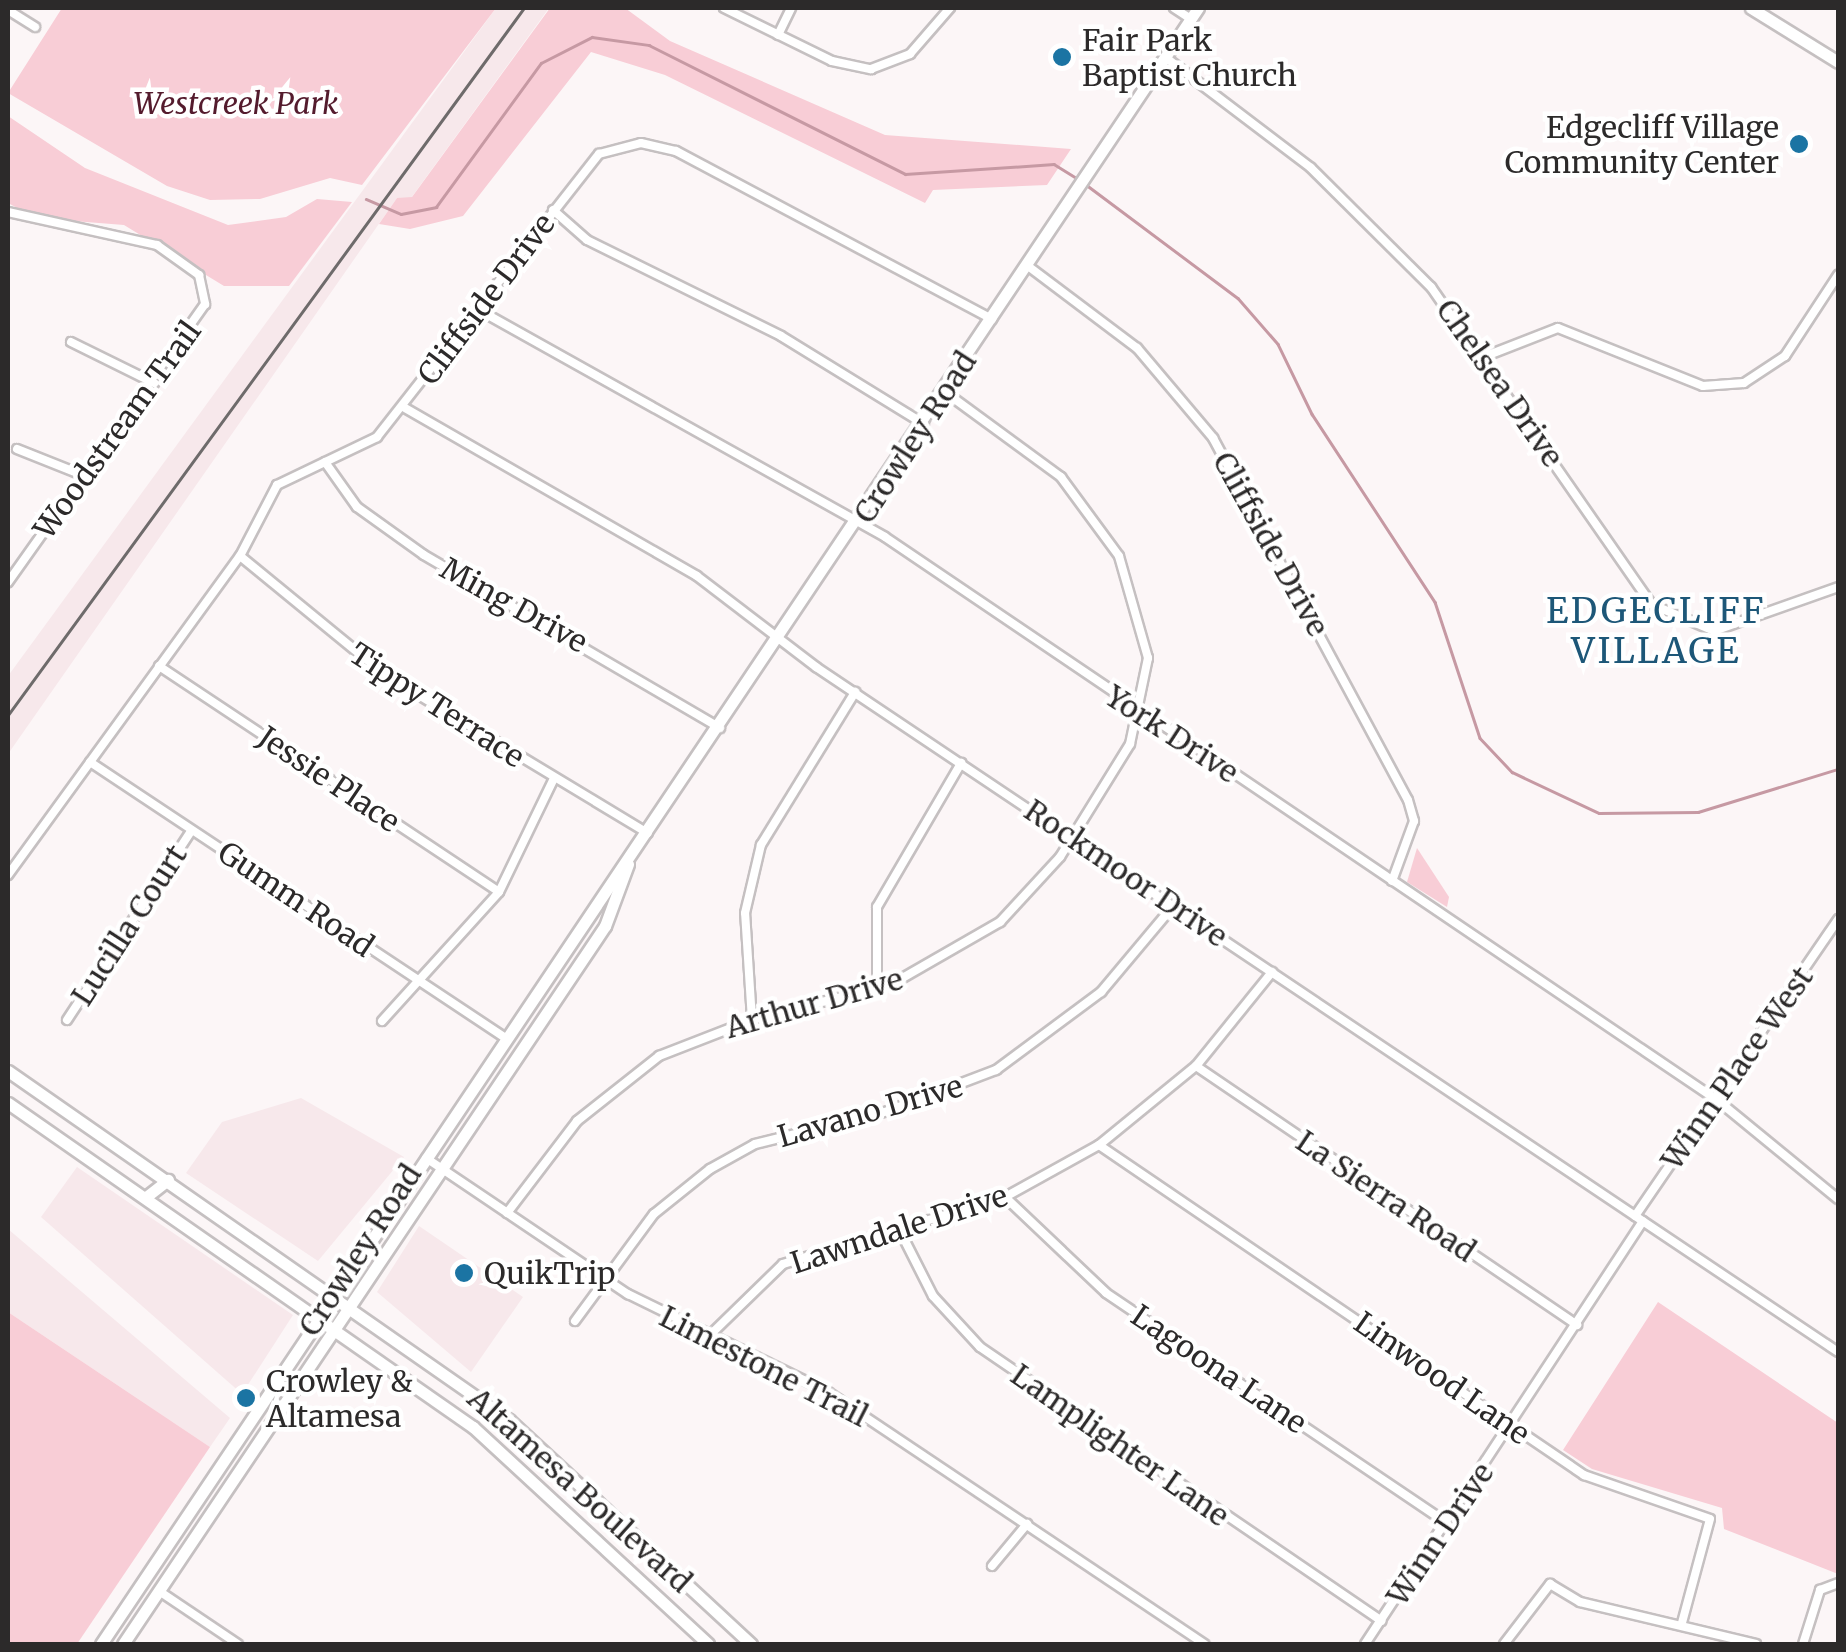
<!DOCTYPE html>
<html>
<head>
<meta charset="utf-8">
<style>
	body { margin:0 }
	#map { position:relative; width:1846px; height:1652px; overflow:hidden; background:#fcf6f7; font-family:Merriweather,serif }
	div>[style] { position:absolute }
	.built>* { inset:0; background:#f7e8eb }
	.green>* { inset:0; background:#f8cdd6 }
	.stream>* { height:2.5px; margin:-1.25px; padding:0 1.25px; transform-origin:1.25px; border-radius:1.25px; background:#c699a3 }
	.roads { filter:drop-shadow(2px 0 #c5c0c1) drop-shadow(-2px 0 #c5c0c1) drop-shadow(0 2px #c5c0c1) drop-shadow(0 -2px #c5c0c1) }
	.street>* { height:8px; margin:-4px; padding:0 4px; transform-origin:4px; border-radius:4px; background:#fff }
	.secondary>* { height:11px; margin:-5.5px; padding:0 5.5px; transform-origin:5.5px; border-radius:5.5px; background:#fff }
	.rail>* { height:2.5px; margin:-1.25px; padding:0 1.25px; transform-origin:1.25px; border-radius:1.25px; background:#6e6b6b }
	.dots>* { width:28px; height:28px; translate:-50% -50%; box-sizing:border-box; border:5px solid #fff; border-radius:50% }
	span { translate:-50% -50%; white-space:nowrap; text-align:center; line-height:1.15; -webkit-text-stroke:9px #fff; paint-order:stroke }
	.poi-label { font-size:30px; color:#2c2a2a }
	.left { translate:0 -50%; text-align:left }
	.right { translate:-100% -50%; text-align:right }
	.park-label { font-size:30px; color:#541b2d; font-style:italic }
	.street-label { font-size:30px; color:#2c2a2a }
	.quarter-label { font-size:35px; color:#1d5778; letter-spacing:2.5px }
	.frame { position:absolute; inset:0; border:10px solid #2c2a2a; pointer-events:none }
</style>
</head>
<body>
<div id="map">
	<div class="built">
		<div style="clip-path:polygon(496px 8px,549px 8px,411px 198px,397px 198px,8px 754px,8px 676px)"></div>
		<div style="clip-path:polygon(301px 1098px,404px 1157px,318px 1261px,186px 1173px,222px 1122px)"></div>
		<div style="clip-path:polygon(77px 1167px,293px 1315px,242px 1394px,41px 1217px)"></div>
		<div style="clip-path:polygon(419px 1226px,523px 1297px,471px 1372px,377px 1292px)"></div>
		<div style="clip-path:polygon(8px 1229px,230px 1418px,210px 1447px,8px 1312px)"></div>
	</div>
	<div class="green">
		<div style="clip-path:polygon(62px 8px,496px 8px,362px 185px,330px 178px,260px 199px,210px 200px,167px 186px,8px 93px)"></div>
		<div style="clip-path:polygon(550px 8px,625px 8px,670px 41px,885px 135px,1071px 149px,1047px 185px,933px 190px,925px 203px,665px 75px,591px 52px,463px 216px,410px 229px,379px 224px,397px 198px,412px 197px)"></div>
		<div style="clip-path:polygon(8px 116px,85px 168px,228px 225px,286px 217px,317px 199px,352px 202px,289px 286px,224px 286px,124px 225px,36px 218px,8px 203px)"></div>
		<div style="clip-path:polygon(1417px 848px,1449px 897px,1447px 907px,1407px 882px)"></div>
		<div style="clip-path:polygon(1658px 1302px,1838px 1423px,1838px 1574px,1724px 1529px,1722px 1508px,1592px 1469px,1563px 1450px)"></div>
		<div style="clip-path:polygon(8px 1312px,210px 1447px,77px 1644px,8px 1644px)"></div>
	</div>
	<div class="stream">
		<div style="left:1084px;top:183px;width:192px;rotate:36.8deg"></div>
		<div style="left:1238px;top:298px;width:61px;rotate:49deg"></div>
		<div style="left:1278px;top:344px;width:78px;rotate:64.1deg"></div>
		<div style="left:1312px;top:414px;width:225px;rotate:56.8deg"></div>
		<div style="left:1435px;top:602px;width:143px;rotate:71.7deg"></div>
		<div style="left:1480px;top:738px;width:47px;rotate:46.7deg"></div>
		<div style="left:1512px;top:772px;width:96px;rotate:25.2deg"></div>
		<div style="left:1599px;top:813px;width:99px;rotate:-0.6deg"></div>
		<div style="left:1698px;top:812px;width:146px;rotate:-17.1deg"></div>
		<div style="left:366px;top:199px;width:38px;rotate:23deg"></div>
		<div style="left:401px;top:214px;width:36px;rotate:-11deg"></div>
		<div style="left:436px;top:207px;width:178px;rotate:-53.9deg"></div>
		<div style="left:541px;top:63px;width:57px;rotate:-27deg"></div>
		<div style="left:592px;top:37px;width:58px;rotate:8deg"></div>
		<div style="left:649px;top:45px;width:287px;rotate:26.7deg"></div>
		<div style="left:905px;top:174px;width:149px;rotate:-3.8deg"></div>
		<div style="left:1054px;top:164px;width:28px;rotate:32deg"></div>
	</div>
	<div class="roads">
		<div class="street">
			<div style="left:724px;top:8px;width:120px;rotate:26.1deg"></div>
			<div style="left:832px;top:61px;width:40px;rotate:12deg"></div>
			<div style="left:871px;top:69px;width:42px;rotate:-21deg"></div>
			<div style="left:910px;top:54px;width:61px;rotate:-49deg"></div>
			<div style="left:1174px;top:8px;width:20px;rotate:33deg"></div>
			<div style="left:8px;top:10px;width:32px;rotate:32deg"></div>
			<div style="left:778px;top:35px;width:30px;rotate:-64deg"></div>
			<div style="left:1165px;top:57px;width:183px;rotate:37.2deg"></div>
			<div style="left:1311px;top:168px;width:169px;rotate:44.8deg"></div>
			<div style="left:1431px;top:287px;width:386px;rotate:55.2deg"></div>
			<div style="left:1651px;top:604px;width:69px;rotate:23.2deg"></div>
			<div style="left:1714px;top:631px;width:132px;rotate:-19.5deg"></div>
			<div style="left:553px;top:210px;width:45px;rotate:41.4deg"></div>
			<div style="left:587px;top:240px;width:216px;rotate:26.3deg"></div>
			<div style="left:781px;top:336px;width:168px;rotate:31.6deg"></div>
			<div style="left:8px;top:212px;width:153px;rotate:12.5deg"></div>
			<div style="left:157px;top:245px;width:52px;rotate:35.5deg"></div>
			<div style="left:199px;top:275px;width:30px;rotate:78deg"></div>
			<div style="left:205px;top:304px;width:341px;rotate:125.3deg"></div>
			<div style="left:1028px;top:266px;width:136px;rotate:37deg"></div>
			<div style="left:1137px;top:348px;width:118px;rotate:49.8deg"></div>
			<div style="left:1213px;top:438px;width:411px;rotate:61.7deg"></div>
			<div style="left:1408px;top:800px;width:22px;rotate:74deg"></div>
			<div style="left:1414px;top:821px;width:64px;rotate:110.1deg"></div>
			<div style="left:479px;top:310px;width:465px;rotate:29.2deg"></div>
			<div style="left:885px;top:537px;width:1005px;rotate:34.09deg"></div>
			<div style="left:1717px;top:1100px;width:156px;rotate:39.3deg"></div>
			<div style="left:71px;top:342px;width:93px;rotate:26.3deg"></div>
			<div style="left:1486px;top:356px;width:77px;rotate:-21.3deg"></div>
			<div style="left:1558px;top:328px;width:156px;rotate:21.8deg"></div>
			<div style="left:1703px;top:386px;width:41px;rotate:-4.2deg"></div>
			<div style="left:1744px;top:383px;width:49px;rotate:-33.4deg"></div>
			<div style="left:1785px;top:356px;width:97px;rotate:-56.8deg"></div>
			<div style="left:405px;top:408px;width:337px;rotate:29.9deg"></div>
			<div style="left:697px;top:576px;width:150px;rotate:37.4deg"></div>
			<div style="left:816px;top:667px;width:1230px;rotate:33.83deg"></div>
			<div style="left:17px;top:449px;width:73px;rotate:21.7deg"></div>
			<div style="left:325px;top:462px;width:55px;rotate:54.6deg"></div>
			<div style="left:357px;top:507px;width:82px;rotate:35.6deg"></div>
			<div style="left:424px;top:555px;width:343px;rotate:30.3deg"></div>
			<div style="left:240px;top:556px;width:186px;rotate:39.3deg"></div>
			<div style="left:384px;top:674px;width:308px;rotate:31.1deg"></div>
			<div style="left:159px;top:666px;width:408px;rotate:33.6deg"></div>
			<div style="left:90px;top:762px;width:495px;rotate:33.6deg"></div>
			<div style="left:8px;top:875px;width:394px;rotate:-54deg"></div>
			<div style="left:240px;top:556px;width:80px;rotate:-62.5deg"></div>
			<div style="left:277px;top:485px;width:111px;rotate:-25.6deg"></div>
			<div style="left:377px;top:437px;width:360px;rotate:-51.9deg"></div>
			<div style="left:599px;top:154px;width:43px;rotate:-14.7deg"></div>
			<div style="left:641px;top:143px;width:36px;rotate:13deg"></div>
			<div style="left:676px;top:151px;width:358px;rotate:28deg"></div>
			<div style="left:877px;top:990px;width:83px;rotate:-90deg"></div>
			<div style="left:877px;top:907px;width:167px;rotate:-59.7deg"></div>
			<div style="left:67px;top:1020px;width:227px;rotate:-56.7deg"></div>
			<div style="left:752px;top:1020px;width:107px;rotate:-93.7deg"></div>
			<div style="left:745px;top:913px;width:70px;rotate:-76.8deg"></div>
			<div style="left:761px;top:845px;width:180px;rotate:-58.4deg"></div>
			<div style="left:382px;top:1021px;width:174px;rotate:-47.8deg"></div>
			<div style="left:499px;top:892px;width:127px;rotate:-64.2deg"></div>
			<div style="left:1196px;top:1066px;width:461px;rotate:34.2deg"></div>
			<div style="left:1099px;top:1145px;width:587px;rotate:34.23deg"></div>
			<div style="left:1584px;top:1475px;width:133px;rotate:19.2deg"></div>
			<div style="left:1710px;top:1519px;width:108px;rotate:105.1deg"></div>
			<div style="left:426px;top:1158px;width:244px;rotate:34deg"></div>
			<div style="left:628px;top:1294px;width:223px;rotate:26.1deg"></div>
			<div style="left:828px;top:1392px;width:453px;rotate:33.8deg"></div>
			<div style="left:1005px;top:1197px;width:139px;rotate:43.5deg"></div>
			<div style="left:1106px;top:1293px;width:411px;rotate:34deg"></div>
			<div style="left:507px;top:1213px;width:116px;rotate:-52.7deg"></div>
			<div style="left:577px;top:1121px;width:105px;rotate:-38.4deg"></div>
			<div style="left:659px;top:1056px;width:100px;rotate:-21.2deg"></div>
			<div style="left:752px;top:1020px;width:145px;rotate:-14.4deg"></div>
			<div style="left:892px;top:984px;width:125px;rotate:-29.9deg"></div>
			<div style="left:1000px;top:922px;width:88px;rotate:-47.3deg"></div>
			<div style="left:1060px;top:857px;width:133px;rotate:-58.2deg"></div>
			<div style="left:1130px;top:744px;width:88px;rotate:-78.2deg"></div>
			<div style="left:1148px;top:658px;width:106px;rotate:-105.9deg"></div>
			<div style="left:1119px;top:556px;width:98px;rotate:-126.3deg"></div>
			<div style="left:1061px;top:477px;width:144px;rotate:-143.8deg"></div>
			<div style="left:1635px;top:1216px;width:360px;rotate:-55.6deg"></div>
			<div style="left:899px;top:1229px;width:75px;rotate:63.1deg"></div>
			<div style="left:933px;top:1296px;width:69px;rotate:47.3deg"></div>
			<div style="left:980px;top:1347px;width:486px;rotate:34.3deg"></div>
			<div style="left:575px;top:1321px;width:133px;rotate:-53.6deg"></div>
			<div style="left:654px;top:1214px;width:72px;rotate:-38.8deg"></div>
			<div style="left:710px;top:1169px;width:51px;rotate:-29.1deg"></div>
			<div style="left:755px;top:1144px;width:137px;rotate:-13.9deg"></div>
			<div style="left:888px;top:1111px;width:116px;rotate:-20.8deg"></div>
			<div style="left:996px;top:1070px;width:131px;rotate:-36.6deg"></div>
			<div style="left:1101px;top:992px;width:114px;rotate:-50deg"></div>
			<div style="left:709px;top:1336px;width:103px;rotate:-44.2deg"></div>
			<div style="left:783px;top:1264px;width:232px;rotate:-16.8deg"></div>
			<div style="left:1005px;top:1197px;width:107px;rotate:-29deg"></div>
			<div style="left:1099px;top:1145px;width:125px;rotate:-39.2deg"></div>
			<div style="left:1196px;top:1066px;width:121px;rotate:-51deg"></div>
			<div style="left:992px;top:1566px;width:55px;rotate:-50.2deg"></div>
			<div style="left:159px;top:1591px;width:95px;rotate:33.9deg"></div>
			<div style="left:1365px;top:1644px;width:506px;rotate:-56.69deg"></div>
			<div style="left:1504px;top:1644px;width:76px;rotate:-52.5deg"></div>
			<div style="left:1550px;top:1584px;width:35px;rotate:31deg"></div>
			<div style="left:1580px;top:1602px;width:181px;rotate:13.4deg"></div>
			<div style="left:1803px;top:1644px;width:57px;rotate:-72.5deg"></div>
			<div style="left:1820px;top:1590px;width:19px;rotate:-21deg"></div>
		</div>
		<div class="secondary">
			<div style="left:1751px;top:8px;width:102px;rotate:31.8deg"></div>
			<div style="left:8px;top:1071px;width:611px;rotate:34.86deg"></div>
			<div style="left:509px;top:1420px;width:330px;rotate:42.8deg"></div>
			<div style="left:8px;top:1103px;width:567px;rotate:34.87deg"></div>
			<div style="left:473px;top:1427px;width:320px;rotate:42.7deg"></div>
			<div style="left:146px;top:1197px;width:28px;rotate:-38deg"></div>
			<div style="left:101px;top:1644px;width:1970px;rotate:-56.16deg"></div>
			<div style="left:123px;top:1644px;width:865px;rotate:-56.13deg"></div>
			<div style="left:605px;top:926px;width:66px;rotate:-69.6deg"></div>
		</div>
	</div>
	<div class="rail">
		<div style="left:8px;top:715px;width:875px;rotate:-53.88deg"></div>
	</div>
	<div class="dots">
		<div style="left:1062px;top:57px;background:#1b74a3"></div>
		<div style="left:1799px;top:144px;background:#1b74a3"></div>
		<div style="left:464px;top:1273px;background:#1b74a3"></div>
		<div style="left:246px;top:1398px;background:#1b74a3"></div>
	</div>
	<div class="poi-label">
		<span class="left" style="left:1082px;top:57px">Fair Park<br>Baptist Church</span>
		<span class="right" style="left:1779px;top:144px">Edgecliff Village<br>Community Center</span>
		<span class="left" style="left:484px;top:1273px">QuikTrip</span>
		<span class="left" style="left:266px;top:1398px">Crowley &amp;<br>Altamesa</span>
	</div>
	<div class="park-label">
		<span style="left:236px;top:103px">Westcreek Park</span>
	</div>
	<div class="street-label">
		<span style="left:486px;top:299px;rotate:-53deg">Cliffside Drive</span>
		<span style="left:1500px;top:383px;rotate:55deg">Chelsea Drive</span>
		<span style="left:117px;top:430px;rotate:-54deg">Woodstream Trail</span>
		<span style="left:915px;top:437px;rotate:-57deg">Crowley Road</span>
		<span style="left:1271px;top:544px;rotate:61deg">Cliffside Drive</span>
		<span style="left:514px;top:605px;rotate:29deg">Ming Drive</span>
		<span style="left:437px;top:705px;rotate:33deg">Tippy Terrace</span>
		<span style="left:1172px;top:734px;rotate:33deg">York Drive</span>
		<span style="left:329px;top:779px;rotate:34deg">Jessie Place</span>
		<span style="left:1126px;top:873px;rotate:34deg">Rockmoor Drive</span>
		<span style="left:296px;top:899px;rotate:34deg">Gumm Road</span>
		<span style="left:129px;top:925px;rotate:-57deg">Lucilla Court</span>
		<span style="left:814px;top:1003px;rotate:-16deg">Arthur Drive</span>
		<span style="left:1737px;top:1068px;rotate:-55deg">Winn Place West</span>
		<span style="left:870px;top:1111px;rotate:-16deg">Lavano Drive</span>
		<span style="left:1386px;top:1196px;rotate:34deg">La Sierra Road</span>
		<span style="left:899px;top:1229px;rotate:-18deg">Lawndale Drive</span>
		<span style="left:360px;top:1250px;rotate:-57deg">Crowley Road</span>
		<span style="left:764px;top:1366px;rotate:27deg">Limestone Trail</span>
		<span style="left:1219px;top:1369px;rotate:34deg">Lagoona Lane</span>
		<span style="left:1442px;top:1378px;rotate:35deg">Linwood Lane</span>
		<span style="left:1120px;top:1445px;rotate:35deg">Lamplighter Lane</span>
		<span style="left:580px;top:1490px;rotate:42deg">Altamesa Boulevard</span>
		<span style="left:1440px;top:1534px;rotate:-56deg">Winn Drive</span>
	</div>
	<div class="quarter-label">
		<span style="left:1656px;top:631px">EDGECLIFF<br>VILLAGE</span>
	</div>
	<div class="frame"></div>
</div>
</body>
</html>
